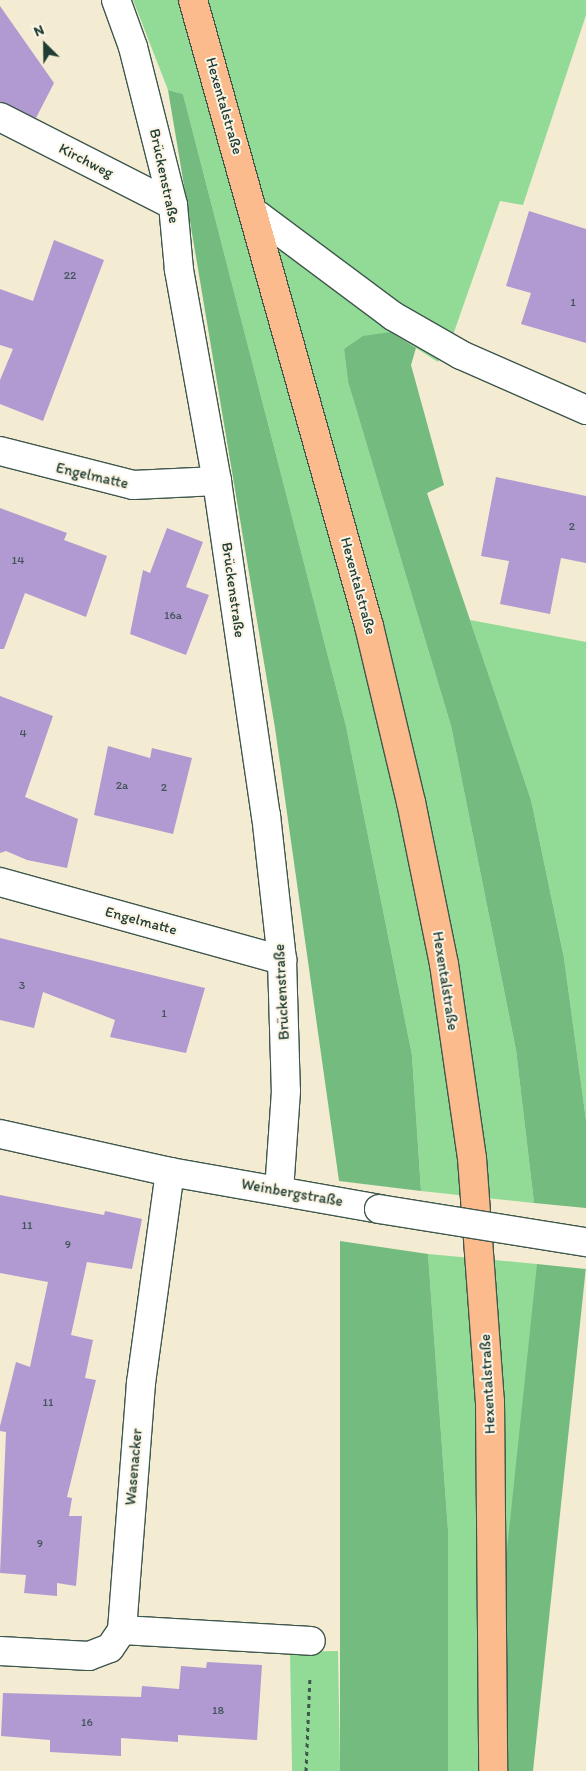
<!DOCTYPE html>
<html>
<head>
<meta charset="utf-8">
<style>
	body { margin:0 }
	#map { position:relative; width:586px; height:1771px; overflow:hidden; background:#f3ecd2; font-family:Itim,sans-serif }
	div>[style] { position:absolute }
	.green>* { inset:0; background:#91db97; transform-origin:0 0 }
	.forest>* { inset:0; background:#74bb80; transform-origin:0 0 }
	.building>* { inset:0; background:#b09ad1 }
	.path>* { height:3px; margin-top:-1.5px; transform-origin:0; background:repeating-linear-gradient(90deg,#3f574c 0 4px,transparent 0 8px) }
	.roads { filter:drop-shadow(1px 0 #3f574c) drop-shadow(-1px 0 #3f574c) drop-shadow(0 1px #3f574c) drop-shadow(0 -1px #3f574c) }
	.minor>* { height:28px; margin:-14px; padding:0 14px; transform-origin:14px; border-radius:14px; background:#fff }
	.major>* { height:28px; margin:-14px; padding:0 14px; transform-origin:14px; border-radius:14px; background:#fbbb8c }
	.bridges { filter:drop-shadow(1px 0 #3f574c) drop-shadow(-1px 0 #3f574c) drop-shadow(0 1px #3f574c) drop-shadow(0 -1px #3f574c) }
	.minor-bridge>* { height:28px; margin:-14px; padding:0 14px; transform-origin:14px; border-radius:14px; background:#fff }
	span { translate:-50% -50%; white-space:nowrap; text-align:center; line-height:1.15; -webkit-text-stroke:4px #fcf5e5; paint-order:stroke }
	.number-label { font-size:12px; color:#43545b }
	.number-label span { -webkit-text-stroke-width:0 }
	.street-label { font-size:15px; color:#1f3d34 }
	.north { position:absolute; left:20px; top:20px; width:50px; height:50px; -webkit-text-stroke:4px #fcf5e5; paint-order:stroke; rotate:337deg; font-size:14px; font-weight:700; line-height:20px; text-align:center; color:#1f3d34 }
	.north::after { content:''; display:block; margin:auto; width:18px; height:22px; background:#1f3d34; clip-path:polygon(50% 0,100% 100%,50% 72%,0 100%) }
</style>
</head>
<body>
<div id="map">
	<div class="green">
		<div style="clip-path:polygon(133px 0,586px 0,586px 15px,523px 205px,500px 201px,453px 335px,438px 362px,391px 332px,344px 349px,348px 382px,451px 726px,516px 1050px,534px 1203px,421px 1191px,412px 1055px,346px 726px,183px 94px,168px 90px)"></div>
		<div style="clip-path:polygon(470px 620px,586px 642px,586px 1120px,564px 958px,531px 800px)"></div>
		<div style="clip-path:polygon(428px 1254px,537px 1264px,533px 1771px,448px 1771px,448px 1530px)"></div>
		<div style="left:338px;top:1651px;width:120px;height:48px;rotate:89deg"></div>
	</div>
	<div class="forest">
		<div style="clip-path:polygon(168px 90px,183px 94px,346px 726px,412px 1055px,421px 1191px,339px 1181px,275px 728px)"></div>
		<div style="clip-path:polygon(391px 332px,416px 348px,411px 365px,444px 485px,427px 493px,531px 800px,564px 958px,586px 1120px,586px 1208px,534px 1203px,516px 1050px,451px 726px,348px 382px,344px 349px,363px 336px)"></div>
		<div style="clip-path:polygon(340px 1241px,428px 1254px,448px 1530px,448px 1771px,340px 1771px)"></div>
		<div style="left:537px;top:1264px;width:49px;height:507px;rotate:6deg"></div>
	</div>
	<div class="building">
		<div style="clip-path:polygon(0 6px,54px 83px,36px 118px,0 102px)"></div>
		<div style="clip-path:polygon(529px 211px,586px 229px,586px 343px,521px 324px,531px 293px,506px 286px)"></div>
		<div style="clip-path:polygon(54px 240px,104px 260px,43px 421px,0 404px,0 380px,13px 349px,0 345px,0 289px,33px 301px)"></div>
		<div style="clip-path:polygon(496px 477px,586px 496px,586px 563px,561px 558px,550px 614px,500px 604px,509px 561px,481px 556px)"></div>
		<div style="clip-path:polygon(0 508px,67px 533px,64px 540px,107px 556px,86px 617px,25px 593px,4px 649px,0 649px)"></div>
		<div style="clip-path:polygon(167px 528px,203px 542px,186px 587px,209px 595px,186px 655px,130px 634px,143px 570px,150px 573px)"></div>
		<div style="clip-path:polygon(0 696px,53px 716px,25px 797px,78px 819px,67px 868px,27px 860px,6px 851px,0 853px)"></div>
		<div style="clip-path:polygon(108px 746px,150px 758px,152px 748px,192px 758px,173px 834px,94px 815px)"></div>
		<div style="clip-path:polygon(0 938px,205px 988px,186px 1053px,110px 1037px,115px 1020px,43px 992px,34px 1028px,0 1020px)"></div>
		<div style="clip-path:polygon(0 1195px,104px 1215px,105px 1211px,142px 1219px,132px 1269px,87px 1262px,71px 1335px,93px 1340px,85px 1378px,96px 1380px,67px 1497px,72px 1498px,69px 1516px,82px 1516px,76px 1586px,57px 1583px,57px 1596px,24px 1593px,26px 1575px,0 1573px,6px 1432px,0 1431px,0 1426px,16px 1362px,30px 1367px,48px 1282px,0 1273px)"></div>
		<div style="clip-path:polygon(207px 1662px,262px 1665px,257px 1740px,178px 1735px,178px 1742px,121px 1738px,121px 1756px,50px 1752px,50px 1740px,1px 1736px,3px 1693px,141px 1697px,142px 1686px,179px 1689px,181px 1666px,206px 1668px)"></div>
	</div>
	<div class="path">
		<div style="left:306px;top:1771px;width:94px;rotate:-87.6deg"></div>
	</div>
	<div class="roads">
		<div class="minor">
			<div style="left:116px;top:0;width:50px;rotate:70.1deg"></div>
			<div style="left:133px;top:47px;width:163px;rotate:75.8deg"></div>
			<div style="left:173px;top:205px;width:65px;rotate:84.7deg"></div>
			<div style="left:179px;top:270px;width:214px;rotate:79.8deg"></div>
			<div style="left:217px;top:481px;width:338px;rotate:81.7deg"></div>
			<div style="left:266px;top:815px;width:146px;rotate:83.7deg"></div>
			<div style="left:282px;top:960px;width:131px;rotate:88.3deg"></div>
			<div style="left:286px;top:1091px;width:99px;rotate:94deg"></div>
			<div style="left:0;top:117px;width:194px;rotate:27deg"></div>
			<div style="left:255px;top:213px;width:172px;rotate:36.7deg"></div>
			<div style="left:393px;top:316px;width:78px;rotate:29.8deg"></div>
			<div style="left:461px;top:355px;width:137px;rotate:23.7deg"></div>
			<div style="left:0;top:451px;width:137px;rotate:14.3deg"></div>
			<div style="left:133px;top:485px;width:84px;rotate:-2.7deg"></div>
			<div style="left:0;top:882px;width:293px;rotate:15.5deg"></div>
			<div style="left:0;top:1134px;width:174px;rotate:12.6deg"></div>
			<div style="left:170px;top:1172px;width:212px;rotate:10deg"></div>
			<div style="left:122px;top:1630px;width:189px;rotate:3.3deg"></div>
			<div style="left:0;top:1651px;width:89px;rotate:3.2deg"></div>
			<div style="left:89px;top:1656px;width:22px;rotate:-21deg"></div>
			<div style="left:110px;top:1648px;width:22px;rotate:-56deg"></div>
			<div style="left:122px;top:1630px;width:248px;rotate:-85.6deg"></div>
			<div style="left:141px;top:1383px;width:213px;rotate:-82.2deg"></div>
		</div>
		<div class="major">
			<div style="left:193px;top:0;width:650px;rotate:74.3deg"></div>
			<div style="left:369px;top:626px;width:181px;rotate:76.6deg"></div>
			<div style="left:411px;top:802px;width:165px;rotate:78.5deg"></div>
			<div style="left:444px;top:964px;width:196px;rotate:81.8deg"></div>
			<div style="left:472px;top:1158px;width:244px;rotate:85.8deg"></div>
			<div style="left:490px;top:1401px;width:370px;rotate:89.5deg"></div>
		</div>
	</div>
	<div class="bridges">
		<div class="minor-bridge">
			<div style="left:379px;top:1209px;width:210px;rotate:9.1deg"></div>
		</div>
	</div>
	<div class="number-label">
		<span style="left:70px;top:276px">22</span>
		<span style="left:573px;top:303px">1</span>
		<span style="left:572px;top:527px">2</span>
		<span style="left:18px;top:561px">14</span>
		<span style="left:173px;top:616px">16a</span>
		<span style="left:23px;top:734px">4</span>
		<span style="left:122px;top:786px">2a</span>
		<span style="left:164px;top:788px">2</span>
		<span style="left:22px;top:986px">3</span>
		<span style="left:164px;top:1014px">1</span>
		<span style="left:27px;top:1226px">11</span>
		<span style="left:68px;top:1245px">9</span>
		<span style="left:48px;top:1403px">11</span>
		<span style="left:40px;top:1544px">9</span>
		<span style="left:218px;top:1711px">18</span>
		<span style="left:87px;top:1723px">16</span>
	</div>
	<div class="street-label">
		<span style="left:224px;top:106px;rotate:74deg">Hexentalstraße</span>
		<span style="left:86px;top:161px;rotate:27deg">Kirchweg</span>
		<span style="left:164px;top:176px;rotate:78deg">Brückenstraße</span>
		<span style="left:92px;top:476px;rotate:13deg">Engelmatte</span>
		<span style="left:358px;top:586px;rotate:75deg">Hexentalstraße</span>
		<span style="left:233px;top:590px;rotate:82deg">Brückenstraße</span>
		<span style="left:141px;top:921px;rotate:15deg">Engelmatte</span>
		<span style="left:445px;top:981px;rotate:81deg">Hexentalstraße</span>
		<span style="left:282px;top:992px;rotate:-93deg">Brückenstraße</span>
		<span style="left:292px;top:1193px;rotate:10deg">Weinbergstraße</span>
		<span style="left:488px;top:1384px;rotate:-93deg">Hexentalstraße</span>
		<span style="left:134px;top:1467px;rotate:-85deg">Wasenacker</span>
	</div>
	<div class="north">N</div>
</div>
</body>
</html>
